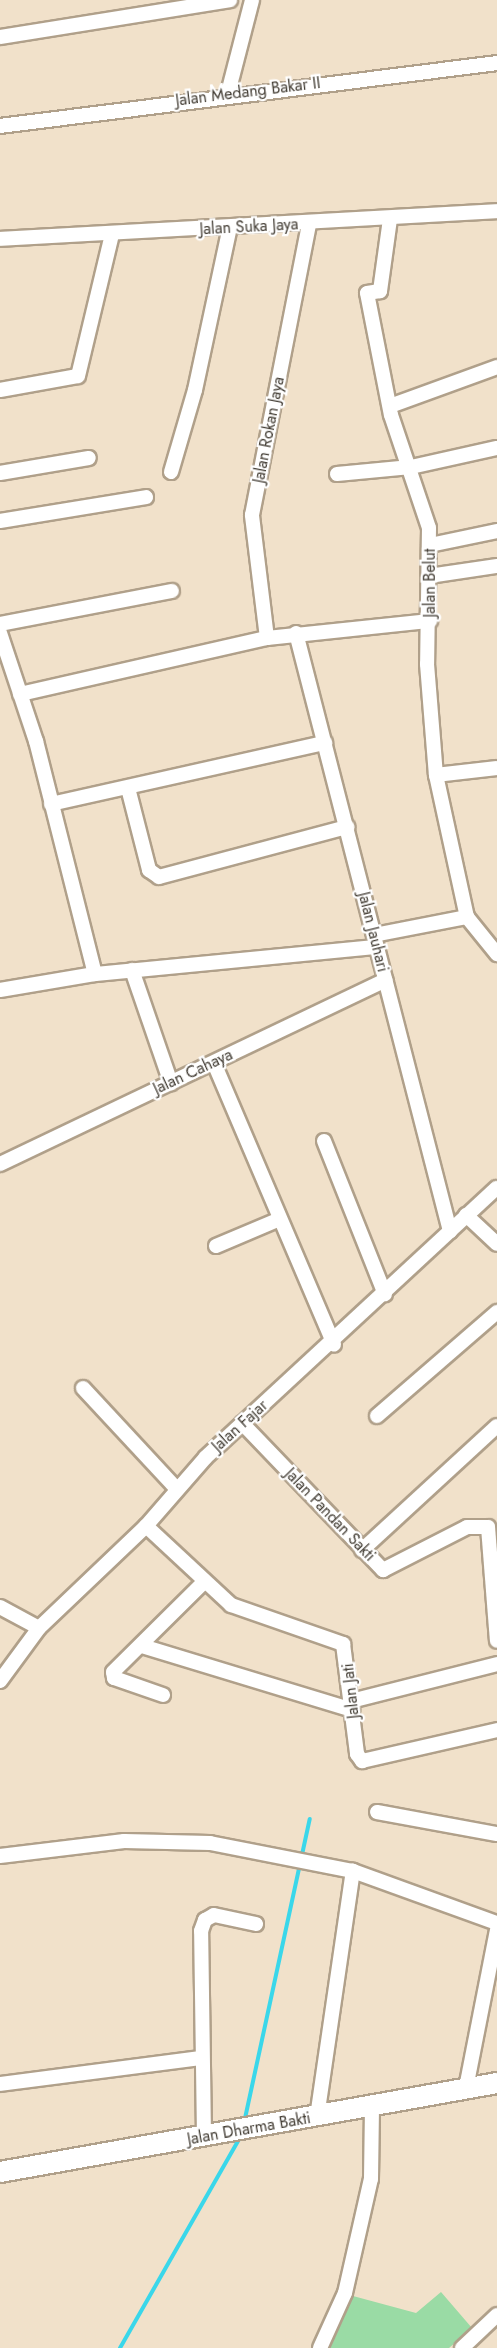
<!DOCTYPE html>
<html>
<head>
<meta charset="utf-8">
<style>
	body { margin:0 }
	#map { position:relative; width:497px; height:2348px; overflow:hidden; background:#f1e1ca; font-family:Jost,sans-serif }
	div>[style] { position:absolute }
	.green>* { inset:0; background:#9adba5 }
	.stream>* { height:4px; margin:-2px; padding:0 2px; transform-origin:2px; border-radius:2px; background:#3ad7ea }
	.roads { filter:drop-shadow(2px 0 #b0a08a) drop-shadow(-2px 0 #b0a08a) drop-shadow(0 2px #b0a08a) drop-shadow(0 -2px #b0a08a) }
	.minor>* { height:14px; margin:-7px; padding:0 7px; transform-origin:7px; border-radius:7px; background:#fff }
	.secondary>* { height:20px; margin:-10px; padding:0 10px; transform-origin:10px; border-radius:10px; background:#fff }
	span { translate:-50% -50%; white-space:nowrap; text-align:center; line-height:1.15; -webkit-text-stroke:4.5px #fff; paint-order:stroke }
	.street-label { font-size:16px; color:#413b32 }
</style>
</head>
<body>
<div id="map">
	<div class="green">
		<div style="clip-path:polygon(441px 2292px,472px 2328px,449px 2348px,329px 2348px,353px 2296px,416px 2313px)"></div>
	</div>
	<div class="stream">
		<div style="left:244px;top:2123px;width:311px;rotate:-77.8deg"></div>
		<div style="left:120px;top:2348px;width:244px;rotate:-60.3deg"></div>
	</div>
	<div class="roads">
		<div class="minor">
			<div style="left:0;top:37px;width:233px;rotate:-9.1deg"></div>
			<div style="left:228px;top:93px;width:96px;rotate:-75.5deg"></div>
			<div style="left:0;top:126px;width:501px;rotate:-7.22deg"></div>
			<div style="left:390px;top:219px;width:73px;rotate:97.9deg"></div>
			<div style="left:380px;top:291px;width:13px;rotate:171deg"></div>
			<div style="left:367px;top:293px;width:124px;rotate:78.9deg"></div>
			<div style="left:391px;top:415px;width:119px;rotate:71.4deg"></div>
			<div style="left:429px;top:528px;width:136px;rotate:90.8deg"></div>
			<div style="left:427px;top:664px;width:111px;rotate:85.4deg"></div>
			<div style="left:436px;top:775px;width:145px;rotate:77.7deg"></div>
			<div style="left:467px;top:917px;width:48px;rotate:51deg"></div>
			<div style="left:0;top:239px;width:498px;rotate:-3.2deg"></div>
			<div style="left:0;top:390px;width:79px;rotate:-10.2deg"></div>
			<div style="left:78px;top:376px;width:146px;rotate:-76.5deg"></div>
			<div style="left:390px;top:406px;width:114px;rotate:-20deg"></div>
			<div style="left:171px;top:472px;width:85px;rotate:-73.7deg"></div>
			<div style="left:195px;top:390px;width:167px;rotate:-77.9deg"></div>
			<div style="left:0;top:473px;width:90px;rotate:-9.6deg"></div>
			<div style="left:337px;top:474px;width:74px;rotate:-5.4deg"></div>
			<div style="left:411px;top:467px;width:88px;rotate:-12.5deg"></div>
			<div style="left:0;top:521px;width:148px;rotate:-9.3deg"></div>
			<div style="left:430px;top:545px;width:68px;rotate:-11.8deg"></div>
			<div style="left:429px;top:576px;width:69px;rotate:-8.4deg"></div>
			<div style="left:0;top:624px;width:175px;rotate:-10.9deg"></div>
			<div style="left:0;top:633px;width:114px;rotate:71.6deg"></div>
			<div style="left:36px;top:741px;width:240px;rotate:75.8deg"></div>
			<div style="left:296px;top:633px;width:618px;rotate:75.56deg"></div>
			<div style="left:267px;top:638px;width:124px;rotate:-97deg"></div>
			<div style="left:252px;top:515px;width:297px;rotate:-78.9deg"></div>
			<div style="left:20px;top:694px;width:253px;rotate:-12.8deg"></div>
			<div style="left:267px;top:638px;width:164px;rotate:-6deg"></div>
			<div style="left:436px;top:775px;width:61px;rotate:-6.5deg"></div>
			<div style="left:128px;top:788px;width:85px;rotate:75.6deg"></div>
			<div style="left:149px;top:870px;width:12px;rotate:35deg"></div>
			<div style="left:159px;top:877px;width:195px;rotate:-14.9deg"></div>
			<div style="left:51px;top:804px;width:281px;rotate:-12.6deg"></div>
			<div style="left:374px;top:935px;width:95px;rotate:-11deg"></div>
			<div style="left:132px;top:970px;width:120px;rotate:71deg"></div>
			<div style="left:0;top:990px;width:96px;rotate:-9.6deg"></div>
			<div style="left:95px;top:974px;width:282px;rotate:-5.5deg"></div>
			<div style="left:214px;top:1063px;width:306px;rotate:66.9deg"></div>
			<div style="left:324px;top:1141px;width:165px;rotate:68.3deg"></div>
			<div style="left:0;top:1164px;width:427px;rotate:-25.5deg"></div>
			<div style="left:466px;top:1215px;width:42px;rotate:43.1deg"></div>
			<div style="left:216px;top:1246px;width:69px;rotate:-22.9deg"></div>
			<div style="left:83px;top:1388px;width:138px;rotate:47.1deg"></div>
			<div style="left:377px;top:1416px;width:159px;rotate:-40.9deg"></div>
			<div style="left:242px;top:1423px;width:204px;rotate:46.2deg"></div>
			<div style="left:383px;top:1570px;width:94px;rotate:-27.1deg"></div>
			<div style="left:467px;top:1527px;width:21px"></div>
			<div style="left:488px;top:1527px;width:114px;rotate:85.5deg"></div>
			<div style="left:146px;top:1526px;width:116px;rotate:42.9deg"></div>
			<div style="left:231px;top:1605px;width:119px;rotate:19.2deg"></div>
			<div style="left:343px;top:1644px;width:111px;rotate:82.7deg"></div>
			<div style="left:357px;top:1754px;width:9px;rotate:54deg"></div>
			<div style="left:362px;top:1761px;width:139px;rotate:-12.9deg"></div>
			<div style="left:362px;top:1550px;width:183px;rotate:-42.6deg"></div>
			<div style="left:0;top:1607px;width:44px;rotate:28.3deg"></div>
			<div style="left:142px;top:1646px;width:220px;rotate:16.9deg"></div>
			<div style="left:0;top:1681px;width:66px;rotate:-53.7deg"></div>
			<div style="left:39px;top:1628px;width:148px;rotate:-43.6deg"></div>
			<div style="left:146px;top:1526px;width:91px;rotate:-49deg"></div>
			<div style="left:206px;top:1457px;width:396px;rotate:-42.8deg"></div>
			<div style="left:163px;top:1695px;width:52px;rotate:-160.9deg"></div>
			<div style="left:114px;top:1678px;width:6px;rotate:-99deg"></div>
			<div style="left:113px;top:1672px;width:129px;rotate:-44.7deg"></div>
			<div style="left:351px;top:1701px;width:151px;rotate:-14.2deg"></div>
			<div style="left:377px;top:1812px;width:122px;rotate:10.4deg"></div>
			<div style="left:0;top:1856px;width:125px;rotate:-6.9deg"></div>
			<div style="left:124px;top:1841px;width:86px;rotate:1.3deg"></div>
			<div style="left:210px;top:1843px;width:146px;rotate:11.1deg"></div>
			<div style="left:353px;top:1871px;width:153px;rotate:19.9deg"></div>
			<div style="left:0;top:2084px;width:203px;rotate:-7.4deg"></div>
			<div style="left:466px;top:2088px;width:161px;rotate:-78.9deg"></div>
			<div style="left:317px;top:2117px;width:249px;rotate:-81.7deg"></div>
			<div style="left:204px;top:2137px;width:206px;rotate:-90.8deg"></div>
			<div style="left:201px;top:1931px;width:12px;rotate:-70deg"></div>
			<div style="left:205px;top:1920px;width:10px;rotate:-29deg"></div>
			<div style="left:214px;top:1915px;width:43px;rotate:12.1deg"></div>
			<div style="left:320px;top:2348px;width:60px;rotate:-65.6deg"></div>
			<div style="left:345px;top:2293px;width:117px;rotate:-77.2deg"></div>
			<div style="left:371px;top:2179px;width:72px;rotate:-89.2deg"></div>
			<div style="left:462px;top:2348px;width:48px;rotate:-43.3deg"></div>
		</div>
		<div class="secondary">
			<div style="left:0;top:2172px;width:505px;rotate:-10.15deg"></div>
		</div>
	</div>
	<div class="street-label">
		<span style="left:248px;top:92px;rotate:-7deg">Jalan Medang Bakar II</span>
		<span style="left:249px;top:227px;rotate:-3deg">Jalan Suka Jaya</span>
		<span style="left:269px;top:430px;rotate:-79deg">Jalan Rokan Jaya</span>
		<span style="left:430px;top:583px;rotate:-90deg">Jalan Belut</span>
		<span style="left:373px;top:932px;rotate:76deg">Jalan Jauhari</span>
		<span style="left:193px;top:1072px;rotate:-25deg">Jalan Cahaya</span>
		<span style="left:240px;top:1426px;rotate:-42deg">Jalan Fajar</span>
		<span style="left:330px;top:1515px;rotate:46deg">Jalan Pandan Sakti</span>
		<span style="left:351px;top:1691px;rotate:-96deg">Jalan Jati</span>
		<span style="left:249px;top:2129px;rotate:-10deg">Jalan Dharma Bakti</span>
	</div>
</div>
</body>
</html>
